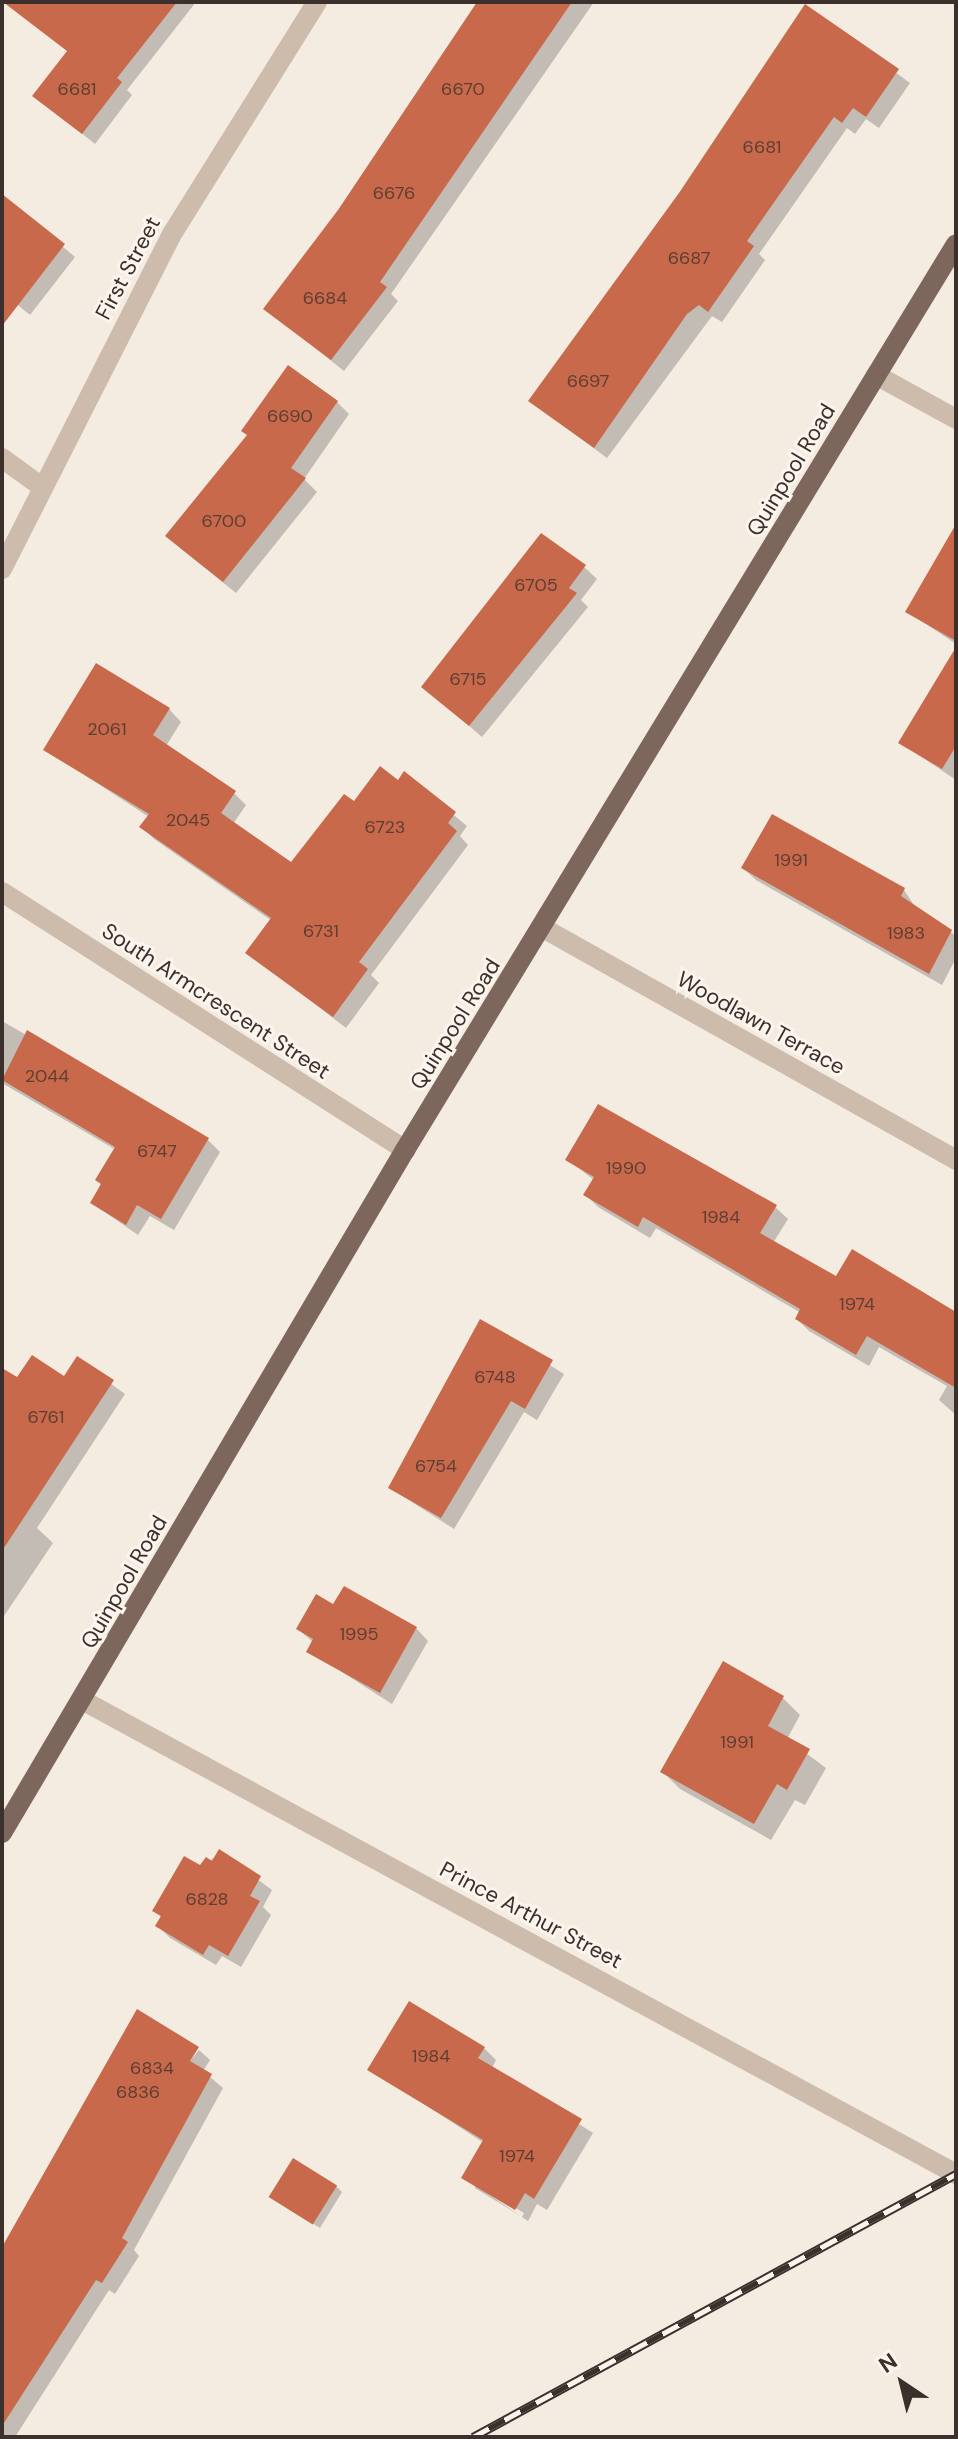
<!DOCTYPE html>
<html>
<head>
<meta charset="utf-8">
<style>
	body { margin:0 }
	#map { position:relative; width:958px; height:2439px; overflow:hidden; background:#f4ebe1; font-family:"DM Sans",sans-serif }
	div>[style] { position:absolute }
	.shadow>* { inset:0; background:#0003 }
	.building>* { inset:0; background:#c8694b; transform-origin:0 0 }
	.minor>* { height:20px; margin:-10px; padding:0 10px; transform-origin:10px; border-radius:10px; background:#cdbbac }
	.primary>* { height:20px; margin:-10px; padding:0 10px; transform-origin:10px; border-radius:10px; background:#7d675c }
	.rail>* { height:9px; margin-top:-4.5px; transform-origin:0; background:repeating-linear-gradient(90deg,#fbf5ee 0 18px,#3b302b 0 36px); box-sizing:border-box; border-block:2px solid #3b302b }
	span { translate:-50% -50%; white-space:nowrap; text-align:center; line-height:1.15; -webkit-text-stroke:6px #fbf5ee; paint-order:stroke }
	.number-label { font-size:18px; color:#5e3e33 }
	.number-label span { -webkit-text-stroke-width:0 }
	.street-label { font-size:22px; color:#3b302b }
	.frame { position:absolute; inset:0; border:4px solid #3b302b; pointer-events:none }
	.north { position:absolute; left:862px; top:2343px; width:80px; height:80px; -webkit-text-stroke:6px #fbf5ee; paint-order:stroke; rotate:325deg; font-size:22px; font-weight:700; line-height:32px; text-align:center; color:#3b302b }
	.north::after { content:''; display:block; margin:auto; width:28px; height:36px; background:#3b302b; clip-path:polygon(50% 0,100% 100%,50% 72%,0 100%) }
</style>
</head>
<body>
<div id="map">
	<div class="shadow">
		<div style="clip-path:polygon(107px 2px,196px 2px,127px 90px,132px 95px,95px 144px,35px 96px)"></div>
		<div style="clip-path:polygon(481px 2px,594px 2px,391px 294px,398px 301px,344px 371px,266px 309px,340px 211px)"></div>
		<div style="clip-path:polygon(806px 6px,910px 83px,879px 128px,866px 119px,855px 134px,847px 128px,759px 254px,765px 260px,722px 322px,712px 316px,607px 458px,530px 401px,681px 195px)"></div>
		<div style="clip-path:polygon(2px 195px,75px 257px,30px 315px,2px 292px)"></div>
		<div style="clip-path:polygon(337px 402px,349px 414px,304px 479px,317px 492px,236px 593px,180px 548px)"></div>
		<div style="clip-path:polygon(584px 567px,597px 579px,581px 600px,588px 607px,482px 737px,424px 687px)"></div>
		<div style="clip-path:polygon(956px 576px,956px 644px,908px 612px)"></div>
		<div style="clip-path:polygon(956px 650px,956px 780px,901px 743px)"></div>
		<div style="clip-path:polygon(169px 709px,181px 722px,166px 746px,234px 793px,246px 805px,233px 824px,292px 864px,354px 804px,398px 783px,404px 774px,467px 826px,460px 836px,468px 845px,371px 975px,379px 983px,346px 1028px,248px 953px,272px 921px,154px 839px,142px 827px,149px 817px,46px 750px)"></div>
		<div style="clip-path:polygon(743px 868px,904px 890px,914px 905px,956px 936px,956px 958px,942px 985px,756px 880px)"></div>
		<div style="clip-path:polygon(2px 1021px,208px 1140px,220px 1152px,174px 1230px,150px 1216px,138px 1235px,92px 1203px,116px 1150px,2px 1083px)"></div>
		<div style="clip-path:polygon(568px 1160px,775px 1207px,788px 1219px,773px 1243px,837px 1279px,956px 1313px,956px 1415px,939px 1400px,947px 1386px,879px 1347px,869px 1366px,809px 1331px,797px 1319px,801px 1313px,656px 1228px,650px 1238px,598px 1207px,586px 1195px,594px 1180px)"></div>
		<div style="clip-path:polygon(481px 1322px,564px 1374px,537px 1420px,524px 1412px,454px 1529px,390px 1488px)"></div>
		<div style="clip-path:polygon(77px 1359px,125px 1394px,37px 1528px,53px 1543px,2px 1619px,2px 1370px,18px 1380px,64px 1378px)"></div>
		<div style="clip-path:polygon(334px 1606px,416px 1628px,428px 1641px,392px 1704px,309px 1651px,314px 1643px,298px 1629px)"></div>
		<div style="clip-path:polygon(724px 1664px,783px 1698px,800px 1715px,787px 1739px,826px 1768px,805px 1805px,795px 1800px,771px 1840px,680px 1789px,663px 1772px)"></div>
		<div style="clip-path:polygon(220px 1852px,272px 1890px,263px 1907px,271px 1915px,241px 1967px,222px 1956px,216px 1965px,170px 1938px,158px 1926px,162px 1918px,154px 1910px)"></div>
		<div style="clip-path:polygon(138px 2012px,198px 2048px,183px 2069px,199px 2050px,210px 2060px,203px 2071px,223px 2088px,134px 2250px,139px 2256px,115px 2294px,109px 2290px,15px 2437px,2px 2437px,2px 2253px)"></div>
		<div style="clip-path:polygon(evenodd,484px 2048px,496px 2060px,492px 2068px,593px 2133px,547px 2210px,537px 2204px,528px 2221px,463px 2177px,484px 2143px,370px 2069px,484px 2048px,475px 2184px,524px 2213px,522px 2217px,475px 2188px,475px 2184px)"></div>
		<div style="clip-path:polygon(336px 2186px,342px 2192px,320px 2228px,278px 2202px)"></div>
	</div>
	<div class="building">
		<div style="clip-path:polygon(3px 2px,177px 2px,117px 78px,122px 82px,82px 134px,32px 96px,67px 51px)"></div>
		<div style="clip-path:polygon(477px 2px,572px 2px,380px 282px,387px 287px,331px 360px,263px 309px,338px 210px)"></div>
		<div style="clip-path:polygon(805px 4px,899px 69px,866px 117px,853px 108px,842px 123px,834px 117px,747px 241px,754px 246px,708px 312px,699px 305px,687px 314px,594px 448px,528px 401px,679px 193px)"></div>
		<div style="clip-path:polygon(2px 194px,65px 244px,2px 326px)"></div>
		<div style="clip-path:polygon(288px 365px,338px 401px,291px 468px,306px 478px,223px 582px,165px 536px,247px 435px,241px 431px)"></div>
		<div style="clip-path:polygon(956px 524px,956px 641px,905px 612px)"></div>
		<div style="clip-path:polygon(541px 533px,586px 565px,569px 588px,577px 593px,469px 726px,421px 687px)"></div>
		<div style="clip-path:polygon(956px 647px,956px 746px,942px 769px,898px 743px)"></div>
		<div style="clip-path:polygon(96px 663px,170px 708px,153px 735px,236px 791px,221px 813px,291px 862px,344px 794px,354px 801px,380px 766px,398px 780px,404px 771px,456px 812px,448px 823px,457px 831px,359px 962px,368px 969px,333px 1017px,245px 953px,271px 918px,139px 827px,149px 814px,43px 750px)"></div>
		<div style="clip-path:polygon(772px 814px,905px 888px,901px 896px,952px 930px,929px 974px,741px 868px)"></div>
		<div style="clip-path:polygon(27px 1030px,209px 1138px,161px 1219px,137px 1205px,126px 1225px,90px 1203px,101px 1184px,95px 1180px,115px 1147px,2px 1080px)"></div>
		<div style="clip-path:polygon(598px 1104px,777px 1205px,760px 1233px,836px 1276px,852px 1249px,956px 1312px,956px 1388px,867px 1336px,856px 1355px,795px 1319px,800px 1309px,643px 1217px,638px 1227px,583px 1195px,594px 1177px,565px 1160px)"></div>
		<div style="clip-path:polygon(480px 1319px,553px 1360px,525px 1409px,511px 1401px,441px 1518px,388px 1488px)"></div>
		<div style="clip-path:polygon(32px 1355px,64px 1376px,77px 1356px,114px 1380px,2px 1551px,2px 1368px,17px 1377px)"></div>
		<div style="clip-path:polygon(344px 1586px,417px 1627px,380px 1693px,306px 1652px,313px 1639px,296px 1629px,316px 1594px,333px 1604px)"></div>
		<div style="clip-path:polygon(723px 1661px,784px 1696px,768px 1726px,810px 1749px,787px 1790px,777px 1784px,754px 1824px,660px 1772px)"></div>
		<div style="clip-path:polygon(219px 1849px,261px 1876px,250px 1896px,260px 1901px,228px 1956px,209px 1945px,203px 1955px,155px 1926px,161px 1916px,152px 1911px,184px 1856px,200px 1865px,206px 1857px,212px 1861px)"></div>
		<div style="clip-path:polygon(409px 2001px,485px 2047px,478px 2058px,582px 2119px,534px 2199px,525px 2193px,515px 2210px,461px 2178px,483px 2140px,367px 2070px)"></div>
		<div style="clip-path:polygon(137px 2009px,199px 2047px,190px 2061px,212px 2074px,122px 2238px,128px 2242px,102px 2283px,96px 2280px,2px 2426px,2px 2247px)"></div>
		<div style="left:293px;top:2158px;width:52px;height:46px;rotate:32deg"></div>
	</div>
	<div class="minor">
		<div style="left:876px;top:375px;width:91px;rotate:28.8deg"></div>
		<div style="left:2px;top:458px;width:49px;rotate:35.9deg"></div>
		<div style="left:2px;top:569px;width:376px;rotate:-63.1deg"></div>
		<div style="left:172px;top:234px;width:274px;rotate:-58deg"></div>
		<div style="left:2px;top:892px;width:479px;rotate:32.6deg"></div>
		<div style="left:543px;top:928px;width:474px;rotate:29.3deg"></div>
		<div style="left:82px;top:1700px;width:994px;rotate:28.47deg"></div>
	</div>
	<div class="primary">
		<div style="left:2px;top:1833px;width:793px;rotate:-59.46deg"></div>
		<div style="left:405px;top:1150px;width:1060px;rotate:-58.69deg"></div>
	</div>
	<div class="rail">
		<div style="left:473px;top:2437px;width:550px;rotate:-28.57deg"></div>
	</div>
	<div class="number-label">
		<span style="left:77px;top:89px">6681</span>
		<span style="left:463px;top:89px">6670</span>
		<span style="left:762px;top:147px">6681</span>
		<span style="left:394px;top:193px">6676</span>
		<span style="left:689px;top:258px">6687</span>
		<span style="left:325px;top:298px">6684</span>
		<span style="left:588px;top:381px">6697</span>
		<span style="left:290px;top:416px">6690</span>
		<span style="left:224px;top:521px">6700</span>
		<span style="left:536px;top:585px">6705</span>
		<span style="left:468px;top:679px">6715</span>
		<span style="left:107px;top:729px">2061</span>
		<span style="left:188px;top:820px">2045</span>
		<span style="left:385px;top:827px">6723</span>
		<span style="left:791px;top:860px">1991</span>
		<span style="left:321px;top:931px">6731</span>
		<span style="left:906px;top:933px">1983</span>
		<span style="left:47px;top:1076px">2044</span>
		<span style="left:157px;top:1151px">6747</span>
		<span style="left:626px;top:1168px">1990</span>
		<span style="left:721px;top:1217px">1984</span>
		<span style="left:857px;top:1304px">1974</span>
		<span style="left:495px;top:1377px">6748</span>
		<span style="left:46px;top:1417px">6761</span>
		<span style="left:436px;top:1466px">6754</span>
		<span style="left:359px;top:1634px">1995</span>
		<span style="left:737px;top:1742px">1991</span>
		<span style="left:207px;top:1899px">6828</span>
		<span style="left:431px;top:2056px">1984</span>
		<span style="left:152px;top:2068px">6834</span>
		<span style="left:138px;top:2092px">6836</span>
		<span style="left:517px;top:2156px">1974</span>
	</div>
	<div class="street-label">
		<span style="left:128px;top:268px;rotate:-62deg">First Street</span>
		<span style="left:791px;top:470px;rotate:-59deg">Quinpool Road</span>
		<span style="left:216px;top:1001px;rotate:33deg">South Armcrescent Street</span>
		<span style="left:761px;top:1023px;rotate:29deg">Woodlawn Terrace</span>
		<span style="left:455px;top:1024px;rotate:-58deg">Quinpool Road</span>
		<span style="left:124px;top:1582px;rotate:-60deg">Quinpool Road</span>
		<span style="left:531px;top:1915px;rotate:28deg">Prince Arthur Street</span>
	</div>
	<div class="frame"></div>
	<div class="north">N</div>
</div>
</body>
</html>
